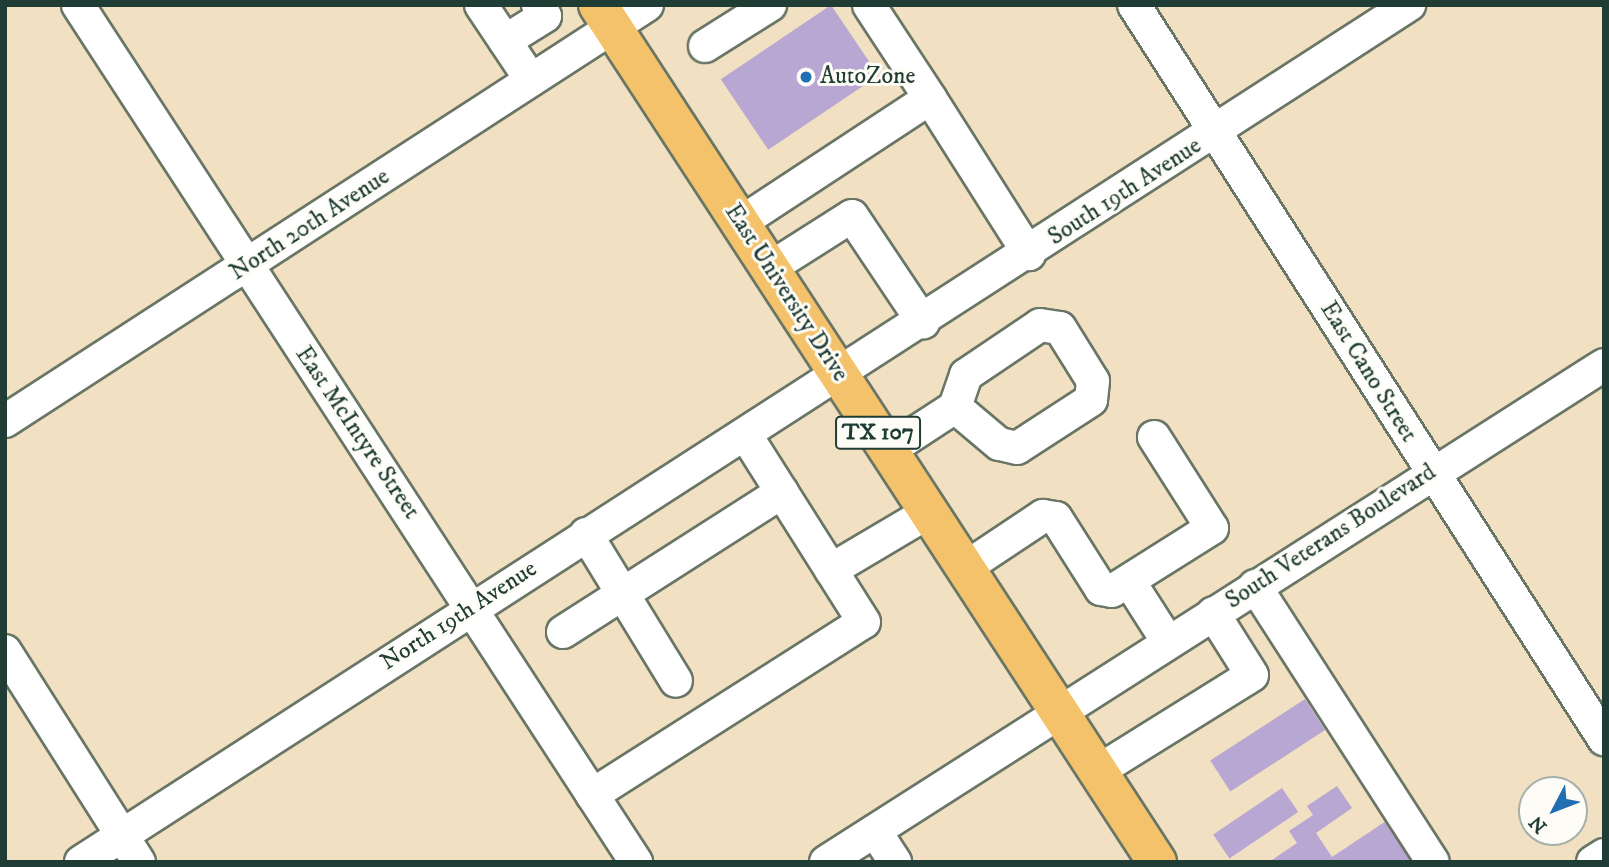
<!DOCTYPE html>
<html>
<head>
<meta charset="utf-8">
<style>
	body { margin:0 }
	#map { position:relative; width:1609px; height:867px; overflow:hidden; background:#f2e0c2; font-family:"IM FELL DW Pica",serif }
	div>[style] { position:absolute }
	.building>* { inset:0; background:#b8a7d2; transform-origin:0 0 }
	.roads { filter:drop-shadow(2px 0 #697666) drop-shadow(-2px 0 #697666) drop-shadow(0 2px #697666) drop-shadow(0 -2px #697666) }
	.minor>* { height:32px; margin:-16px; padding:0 16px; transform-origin:16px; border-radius:16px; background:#fff }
	.major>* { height:38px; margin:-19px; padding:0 19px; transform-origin:19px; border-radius:19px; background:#f3c26a }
	.dots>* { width:19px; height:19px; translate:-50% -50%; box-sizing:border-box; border:4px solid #fdfcf7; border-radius:50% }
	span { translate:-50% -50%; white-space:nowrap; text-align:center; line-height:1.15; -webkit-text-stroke:6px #fdfcf7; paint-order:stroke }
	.shield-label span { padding:2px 5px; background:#fdfcf7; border:2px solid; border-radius:5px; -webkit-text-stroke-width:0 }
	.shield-label { font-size:23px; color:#1f3d34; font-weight:700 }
	.poi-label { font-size:24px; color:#1f3d34 }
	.left { translate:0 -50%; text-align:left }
	.street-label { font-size:24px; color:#1f3d34 }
	.frame { position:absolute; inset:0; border:7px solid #1f3d34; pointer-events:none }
	.north { position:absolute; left:1518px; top:776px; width:70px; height:70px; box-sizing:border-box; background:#fdfcf7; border:2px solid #a4b0a9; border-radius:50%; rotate:228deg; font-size:19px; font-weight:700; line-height:28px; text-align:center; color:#1f3d34 }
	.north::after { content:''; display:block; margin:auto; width:24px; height:32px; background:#1f6fb2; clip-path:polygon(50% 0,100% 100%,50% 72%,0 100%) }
</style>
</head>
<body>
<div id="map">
	<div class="building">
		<div style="left:831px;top:5px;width:85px;height:133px;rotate:56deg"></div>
		<div style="left:1305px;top:699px;width:37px;height:113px;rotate:57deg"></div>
		<div style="clip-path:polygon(1337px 786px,1352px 808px,1316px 833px,1332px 857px,1392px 817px,1422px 862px,1269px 862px,1297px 843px,1289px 831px,1313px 815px,1307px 806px)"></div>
		<div style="left:1282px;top:788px;width:29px;height:83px;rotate:56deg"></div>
	</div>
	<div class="roads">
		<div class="minor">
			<div style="left:78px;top:5px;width:1023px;rotate:56.93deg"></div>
			<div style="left:481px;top:5px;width:90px;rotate:56.3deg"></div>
			<div style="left:1134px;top:5px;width:872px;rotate:57.37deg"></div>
			<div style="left:505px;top:41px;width:47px;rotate:-32deg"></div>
			<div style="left:545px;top:16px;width:13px;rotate:-122deg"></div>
			<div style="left:705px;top:46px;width:77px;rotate:-32.2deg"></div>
			<div style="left:930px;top:98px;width:185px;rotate:57.6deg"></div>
			<div style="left:740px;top:223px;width:227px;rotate:-33.3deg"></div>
			<div style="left:930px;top:98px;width:111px;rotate:-123.3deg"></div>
			<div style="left:770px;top:268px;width:97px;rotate:-32.4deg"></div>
			<div style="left:852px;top:216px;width:128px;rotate:56.2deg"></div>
			<div style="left:5px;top:421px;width:765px;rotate:-32.94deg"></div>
			<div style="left:889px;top:450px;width:79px;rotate:-33.1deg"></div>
			<div style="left:955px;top:407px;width:34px;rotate:-71deg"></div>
			<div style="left:966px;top:375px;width:89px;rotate:-34deg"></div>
			<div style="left:1040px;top:325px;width:20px;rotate:9deg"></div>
			<div style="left:1060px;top:328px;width:62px;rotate:58.1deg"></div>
			<div style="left:1093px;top:381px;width:19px;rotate:96deg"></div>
			<div style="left:1091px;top:400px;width:88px;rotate:147deg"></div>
			<div style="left:1017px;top:448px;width:18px;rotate:-167deg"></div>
			<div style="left:999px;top:444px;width:57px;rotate:-139.9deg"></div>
			<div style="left:586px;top:534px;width:172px;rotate:58.5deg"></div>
			<div style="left:965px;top:568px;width:94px;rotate:-33.7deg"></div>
			<div style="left:1043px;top:516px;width:13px;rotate:9deg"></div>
			<div style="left:1056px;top:518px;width:84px;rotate:57.6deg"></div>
			<div style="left:1101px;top:589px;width:11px;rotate:10deg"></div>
			<div style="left:1112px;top:591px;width:118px;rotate:-32.2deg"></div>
			<div style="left:1212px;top:528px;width:108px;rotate:-122.5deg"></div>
			<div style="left:831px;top:570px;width:114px;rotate:-30.6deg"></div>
			<div style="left:1129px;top:581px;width:72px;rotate:57.4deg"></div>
			<div style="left:1255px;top:586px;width:328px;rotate:57.2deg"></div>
			<div style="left:563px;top:632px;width:260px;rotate:-32.6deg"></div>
			<div style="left:5px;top:651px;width:250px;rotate:57.6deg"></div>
			<div style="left:1098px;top:771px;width:181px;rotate:-31.9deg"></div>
			<div style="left:1252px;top:675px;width:73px;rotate:-122.2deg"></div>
			<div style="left:592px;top:795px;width:322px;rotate:-32.5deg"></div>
			<div style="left:864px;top:622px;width:221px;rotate:-122.3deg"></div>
			<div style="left:875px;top:831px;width:37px;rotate:57deg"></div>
			<div style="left:81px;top:862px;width:1581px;rotate:-32.84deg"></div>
			<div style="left:826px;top:862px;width:923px;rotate:-32.57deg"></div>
			<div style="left:1593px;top:862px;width:13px;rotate:-32deg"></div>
		</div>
		<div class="major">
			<div style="left:598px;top:5px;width:1023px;rotate:56.88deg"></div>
		</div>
	</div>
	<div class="dots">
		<div style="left:806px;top:77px;background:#1f6fb2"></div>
	</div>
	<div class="shield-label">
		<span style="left:878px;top:433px">TX 107</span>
	</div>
	<div class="poi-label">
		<span class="left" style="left:820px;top:77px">AutoZone</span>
	</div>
	<div class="street-label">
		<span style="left:1125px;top:192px;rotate:-33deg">South 19th Avenue</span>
		<span style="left:310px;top:225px;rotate:-33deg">North 20th Avenue</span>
		<span style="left:786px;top:293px;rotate:57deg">East University Drive</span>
		<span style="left:1368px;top:372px;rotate:58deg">East Cano Street</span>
		<span style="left:357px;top:433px;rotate:56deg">East McIntyre Street</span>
		<span style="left:1331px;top:537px;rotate:-33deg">South Veterans Boulevard</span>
		<span style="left:459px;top:616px;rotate:-33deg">North 19th Avenue</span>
	</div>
	<div class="frame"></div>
	<div class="north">N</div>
</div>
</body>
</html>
